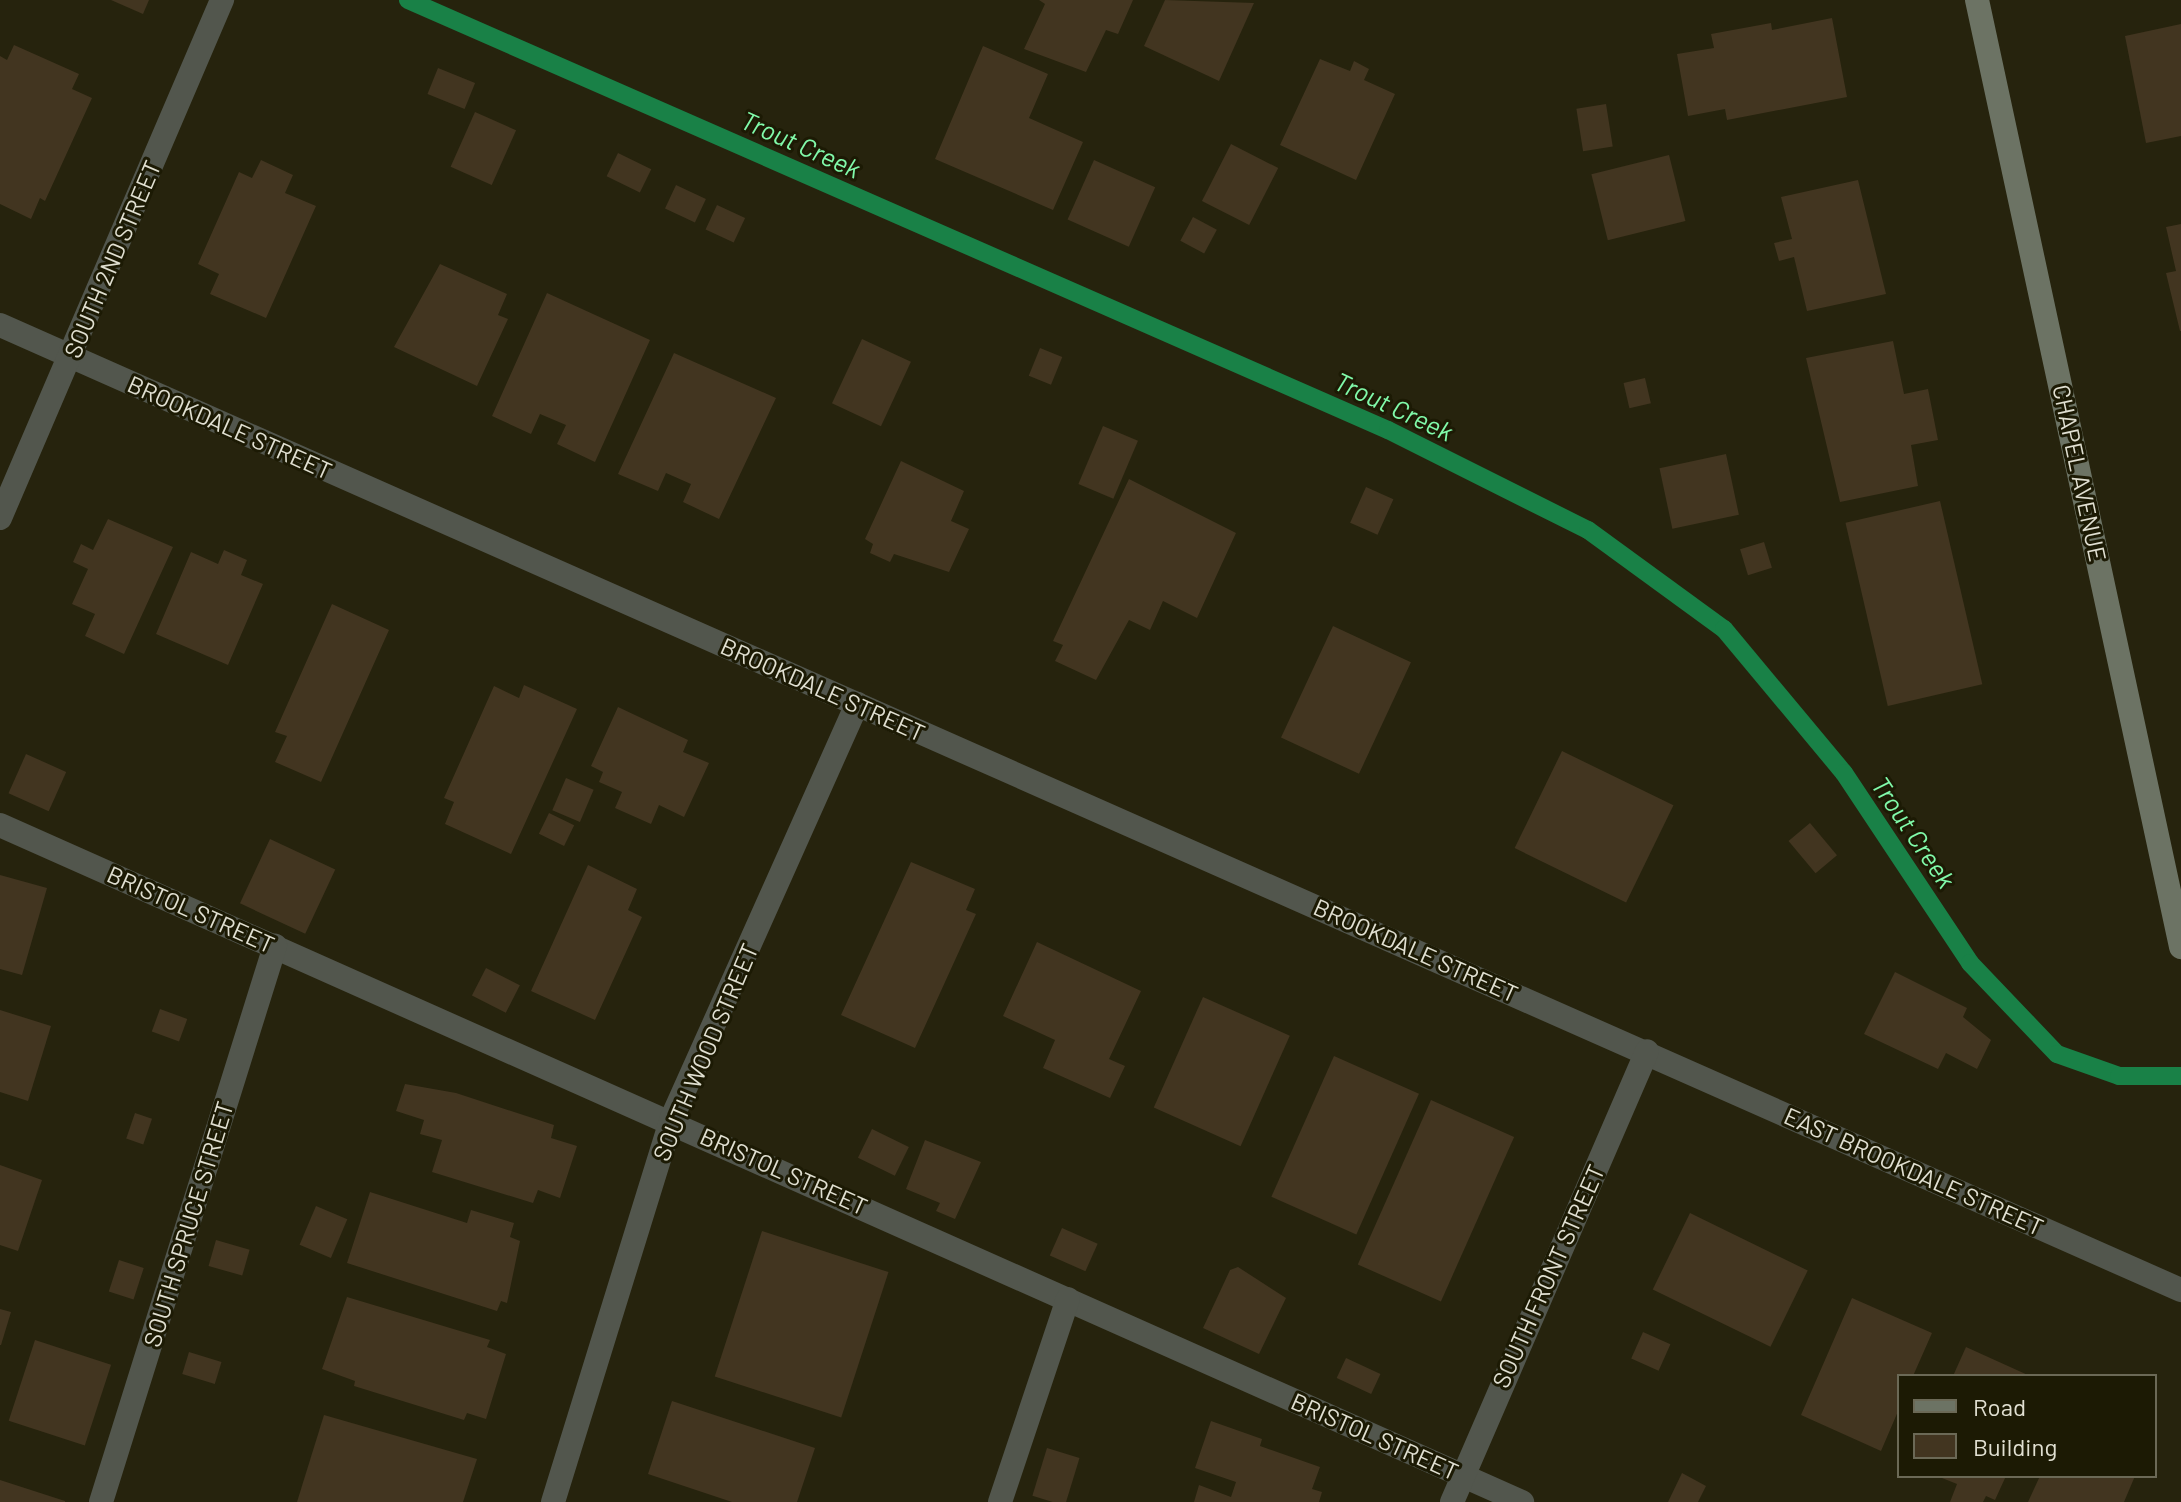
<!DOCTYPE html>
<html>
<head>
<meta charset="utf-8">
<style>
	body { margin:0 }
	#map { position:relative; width:2181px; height:1502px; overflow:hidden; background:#26230d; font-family:Barlow,sans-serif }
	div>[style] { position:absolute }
	.stream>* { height:18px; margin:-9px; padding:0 9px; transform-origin:9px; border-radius:9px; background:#198147 }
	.building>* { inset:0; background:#423520; transform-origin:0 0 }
	.lane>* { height:24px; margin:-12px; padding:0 12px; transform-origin:12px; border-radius:12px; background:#52564d }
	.street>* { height:24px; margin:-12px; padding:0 12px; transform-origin:12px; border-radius:12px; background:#52564d }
	.secondary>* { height:24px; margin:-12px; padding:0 12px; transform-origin:12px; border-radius:12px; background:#6c7364 }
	span { translate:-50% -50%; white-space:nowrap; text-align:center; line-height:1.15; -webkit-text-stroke:6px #1c1a04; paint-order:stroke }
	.street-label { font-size:24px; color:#e1e0d2 }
	.water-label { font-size:26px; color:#81faaa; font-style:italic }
	.legend { position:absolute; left:1897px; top:1374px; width:260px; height:104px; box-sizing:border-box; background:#1c1a04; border:2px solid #6b6956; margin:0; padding:10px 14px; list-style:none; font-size:24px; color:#e1e0d2 }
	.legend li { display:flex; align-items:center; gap:16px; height:40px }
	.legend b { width:40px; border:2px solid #6b6956 }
</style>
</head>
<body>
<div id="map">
	<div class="stream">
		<div style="left:408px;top:0;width:1070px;rotate:23.69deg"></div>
		<div style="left:1388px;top:430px;width:224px;rotate:26.6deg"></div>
		<div style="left:1588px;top:530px;width:168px;rotate:36.1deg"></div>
		<div style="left:1724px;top:629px;width:187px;rotate:50.2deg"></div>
		<div style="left:1844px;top:773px;width:228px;rotate:56.4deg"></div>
		<div style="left:1970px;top:963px;width:126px;rotate:46.3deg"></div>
		<div style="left:2057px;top:1054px;width:66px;rotate:19.5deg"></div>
		<div style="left:2119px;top:1076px;width:62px"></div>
	</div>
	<div class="building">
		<div style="clip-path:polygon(111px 0,149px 0,143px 14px)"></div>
		<div style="clip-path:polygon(1039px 0,1133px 0,1118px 34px,1106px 30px,1086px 72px,1024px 49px,1045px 4px)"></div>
		<div style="clip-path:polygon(1165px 0,1254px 3px,1219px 81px,1144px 46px)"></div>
		<div style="clip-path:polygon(1832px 18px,1847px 97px,1727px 120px,1725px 109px,1688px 116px,1677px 54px,1714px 48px,1711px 34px,1771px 23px,1772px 30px)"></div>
		<div style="clip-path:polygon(2181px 24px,2181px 136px,2146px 143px,2125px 36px)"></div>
		<div style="clip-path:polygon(14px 45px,79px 74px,72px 89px,92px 98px,45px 201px,40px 198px,31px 219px,0 204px,0 56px,7px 60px)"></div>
		<div style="clip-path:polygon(983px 46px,1048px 74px,1029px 118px,1083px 142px,1053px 210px,935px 159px)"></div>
		<div style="clip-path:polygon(1320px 59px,1350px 71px,1354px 61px,1369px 69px,1364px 80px,1395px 94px,1356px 180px,1280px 145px)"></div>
		<div style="left:438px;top:68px;width:40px;height:28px;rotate:22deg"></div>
		<div style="left:1606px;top:104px;width:43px;height:30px;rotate:81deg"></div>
		<div style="left:475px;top:112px;width:45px;height:60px;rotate:24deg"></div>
		<div style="left:1231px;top:144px;width:53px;height:64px;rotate:27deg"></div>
		<div style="left:618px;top:153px;width:37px;height:26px;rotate:26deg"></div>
		<div style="left:1669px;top:155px;width:68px;height:80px;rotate:76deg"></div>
		<div style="clip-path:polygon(261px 160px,293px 175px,285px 193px,316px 206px,266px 318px,210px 294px,219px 274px,198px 264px,239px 172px,252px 178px)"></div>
		<div style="left:1094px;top:160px;width:67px;height:65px;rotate:24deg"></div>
		<div style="clip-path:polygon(1858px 180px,1886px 294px,1807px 311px,1794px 257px,1779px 261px,1774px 243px,1792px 239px,1781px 197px)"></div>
		<div style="left:676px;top:185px;width:33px;height:26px;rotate:25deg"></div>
		<div style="left:717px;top:205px;width:31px;height:27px;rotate:25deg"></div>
		<div style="left:1193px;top:217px;width:27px;height:27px;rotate:28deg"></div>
		<div style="clip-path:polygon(2181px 224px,2181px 331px,2180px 331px,2166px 273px,2176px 271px,2166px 227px)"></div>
		<div style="clip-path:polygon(440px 264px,507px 294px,498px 315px,508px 319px,477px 386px,394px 347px)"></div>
		<div style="clip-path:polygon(547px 293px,650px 340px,595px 462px,557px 444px,566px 425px,540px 414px,531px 434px,492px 416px)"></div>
		<div style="left:862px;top:339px;width:54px;height:71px;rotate:25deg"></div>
		<div style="clip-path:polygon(1893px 341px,1904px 394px,1928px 389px,1938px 440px,1911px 445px,1918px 486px,1840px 502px,1806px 358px)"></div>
		<div style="left:1040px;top:348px;width:24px;height:30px;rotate:22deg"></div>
		<div style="clip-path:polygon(674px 353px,776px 398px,719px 519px,683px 502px,691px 484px,666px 473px,658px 491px,618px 474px)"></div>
		<div style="left:1645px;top:378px;width:26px;height:22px;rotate:77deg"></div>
		<div style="left:1103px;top:426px;width:38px;height:63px;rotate:23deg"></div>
		<div style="left:1726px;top:454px;width:62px;height:68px;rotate:78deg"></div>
		<div style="clip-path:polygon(901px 461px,964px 491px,951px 521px,969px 529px,949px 572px,894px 554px,890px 562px,870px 553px,873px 544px,865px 539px)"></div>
		<div style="clip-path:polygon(1129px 479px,1236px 533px,1197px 618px,1163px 601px,1150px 630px,1129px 620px,1096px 680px,1055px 661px,1063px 645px,1053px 641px)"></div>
		<div style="left:1366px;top:487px;width:30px;height:39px;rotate:24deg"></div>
		<div style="left:1940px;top:501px;width:188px;height:97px;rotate:77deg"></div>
		<div style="clip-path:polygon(108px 519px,173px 547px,124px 654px,85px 636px,95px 614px,72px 604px,88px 569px,73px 562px,81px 544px,93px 550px)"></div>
		<div style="left:1764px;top:542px;width:27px;height:25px;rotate:73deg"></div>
		<div style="clip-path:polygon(224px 550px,247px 560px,241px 575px,263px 584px,228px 665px,156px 634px,191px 552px,218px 564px)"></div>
		<div style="clip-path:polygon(332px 604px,389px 630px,321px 782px,275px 762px,287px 736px,275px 732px)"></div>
		<div style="left:1333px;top:626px;width:86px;height:123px;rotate:25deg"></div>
		<div style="clip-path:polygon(524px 685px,577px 709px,511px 854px,445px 824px,454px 802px,444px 798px,494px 686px,519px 698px)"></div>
		<div style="clip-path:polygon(618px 707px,688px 740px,683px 752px,709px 763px,684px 817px,659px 805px,651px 824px,615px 808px,622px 792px,599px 782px,603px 772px,591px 766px)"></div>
		<div style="left:1562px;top:751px;width:124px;height:108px;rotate:26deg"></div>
		<div style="left:26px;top:754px;width:44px;height:43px;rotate:24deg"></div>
		<div style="left:566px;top:778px;width:30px;height:35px;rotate:23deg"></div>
		<div style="left:549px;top:813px;width:28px;height:23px;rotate:26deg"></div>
		<div style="left:1810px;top:823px;width:42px;height:28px;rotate:50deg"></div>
		<div style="left:270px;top:839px;width:72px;height:71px;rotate:25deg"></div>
		<div style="clip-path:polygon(911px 862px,975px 889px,966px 910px,976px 914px,915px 1048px,841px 1015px)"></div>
		<div style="clip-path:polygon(588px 865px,637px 889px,628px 910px,642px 917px,595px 1020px,531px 991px)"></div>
		<div style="clip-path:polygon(0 875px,47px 888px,22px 975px,0 969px)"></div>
		<div style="clip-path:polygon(1037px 942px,1141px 991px,1109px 1059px,1125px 1066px,1110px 1098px,1043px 1068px,1055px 1040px,1003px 1016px)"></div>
		<div style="left:486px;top:968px;width:38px;height:31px;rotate:27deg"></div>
		<div style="clip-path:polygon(1895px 972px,1967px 1008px,1963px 1017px,1991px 1040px,1977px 1069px,1946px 1053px,1938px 1069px,1864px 1034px)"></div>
		<div style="left:1203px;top:997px;width:95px;height:121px;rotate:24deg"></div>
		<div style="left:160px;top:1009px;width:29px;height:24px;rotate:20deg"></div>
		<div style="clip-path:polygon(0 1010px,51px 1026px,28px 1101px,0 1092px)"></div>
		<div style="left:1334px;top:1056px;width:93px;height:154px;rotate:24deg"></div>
		<div style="clip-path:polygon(405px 1084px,456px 1093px,554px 1125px,551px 1138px,577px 1146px,560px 1198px,538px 1190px,533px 1203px,432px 1172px,442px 1140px,420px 1134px,424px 1120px,396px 1111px)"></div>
		<div style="left:1431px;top:1100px;width:91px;height:180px;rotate:24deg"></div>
		<div style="left:135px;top:1113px;width:18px;height:27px;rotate:19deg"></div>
		<div style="left:872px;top:1129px;width:41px;height:32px;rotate:26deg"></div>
		<div style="clip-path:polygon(925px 1140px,981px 1162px,955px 1219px,936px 1211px,940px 1203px,906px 1189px)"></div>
		<div style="clip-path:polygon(0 1165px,42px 1180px,18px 1251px,0 1245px)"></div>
		<div style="clip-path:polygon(370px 1192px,467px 1223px,471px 1210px,514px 1223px,510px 1237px,520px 1241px,507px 1303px,501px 1301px,497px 1311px,347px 1263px)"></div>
		<div style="left:316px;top:1206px;width:34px;height:42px;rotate:23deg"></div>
		<div style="left:1690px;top:1213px;width:131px;height:85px;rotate:26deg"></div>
		<div style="left:1062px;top:1228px;width:39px;height:30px;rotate:24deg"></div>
		<div style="left:762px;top:1231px;width:133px;height:153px;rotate:18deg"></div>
		<div style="left:216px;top:1240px;width:35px;height:27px;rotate:16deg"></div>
		<div style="left:119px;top:1260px;width:26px;height:33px;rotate:18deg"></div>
		<div style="clip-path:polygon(1238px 1267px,1286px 1298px,1259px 1354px,1203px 1328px,1230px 1270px)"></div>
		<div style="clip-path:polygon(347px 1297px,490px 1340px,487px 1347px,506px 1354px,486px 1419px,467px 1413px,464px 1420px,354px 1386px,355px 1381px,322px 1369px)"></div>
		<div style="clip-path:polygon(1852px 1298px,1932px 1333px,1913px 1376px,1899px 1376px,1899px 1409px,1881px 1451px,1801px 1415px)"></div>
		<div style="clip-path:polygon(0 1309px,11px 1312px,1px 1345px,0 1345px)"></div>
		<div style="left:1643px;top:1332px;width:30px;height:29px;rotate:24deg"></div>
		<div style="left:35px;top:1340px;width:80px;height:85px;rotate:18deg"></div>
		<div style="clip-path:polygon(1966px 1347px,2030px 1376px,1953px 1376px)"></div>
		<div style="left:189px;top:1352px;width:34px;height:23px;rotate:17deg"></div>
		<div style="left:1346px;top:1358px;width:38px;height:22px;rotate:25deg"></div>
		<div style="clip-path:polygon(672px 1401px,815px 1448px,797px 1502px,732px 1502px,648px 1474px)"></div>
		<div style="clip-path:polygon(324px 1415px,477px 1459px,463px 1502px,297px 1502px)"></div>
		<div style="clip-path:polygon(1211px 1421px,1262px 1439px,1260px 1446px,1320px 1467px,1312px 1489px,1322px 1492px,1319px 1502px,1194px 1502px,1199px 1485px,1231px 1497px,1236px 1482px,1195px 1468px)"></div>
		<div style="left:1047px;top:1448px;width:34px;height:50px;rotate:17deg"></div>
		<div style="clip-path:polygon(1682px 1473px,1706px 1486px,1698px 1502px,1668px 1502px)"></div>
		<div style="clip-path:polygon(1937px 1476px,2006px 1476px,1995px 1500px,1986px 1496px,1983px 1502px,1950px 1502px,1957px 1484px)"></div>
		<div style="clip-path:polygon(2040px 1476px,2135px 1476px,2124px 1502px,2028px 1502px)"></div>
		<div style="clip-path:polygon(0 1480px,65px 1501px,65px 1502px,0 1502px)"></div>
	</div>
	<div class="lane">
		<div style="left:0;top:825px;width:1666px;rotate:23.98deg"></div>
		<div style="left:101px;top:1502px;width:583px;rotate:-72.62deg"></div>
		<div style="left:1000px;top:1502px;width:214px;rotate:-71.5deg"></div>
	</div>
	<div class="street">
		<div style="left:0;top:325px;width:2385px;rotate:23.87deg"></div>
		<div style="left:0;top:518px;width:564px;rotate:-66.8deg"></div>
		<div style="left:553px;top:1502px;width:400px;rotate:-72.8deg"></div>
		<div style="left:671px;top:1120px;width:456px;rotate:-65.9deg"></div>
		<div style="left:1452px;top:1502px;width:491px;rotate:-66.6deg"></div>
	</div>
	<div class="secondary">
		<div style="left:1977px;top:0;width:969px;rotate:77.84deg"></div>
	</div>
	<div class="street-label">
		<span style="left:112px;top:259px;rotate:-67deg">SOUTH 2ND STREET</span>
		<span style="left:230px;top:427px;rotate:24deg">BROOKDALE STREET</span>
		<span style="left:2080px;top:473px;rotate:78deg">CHAPEL AVENUE</span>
		<span style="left:823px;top:689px;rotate:24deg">BROOKDALE STREET</span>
		<span style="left:191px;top:909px;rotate:24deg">BRISTOL STREET</span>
		<span style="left:1416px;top:950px;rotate:24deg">BROOKDALE STREET</span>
		<span style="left:705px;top:1052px;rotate:-67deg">SOUTH WOOD STREET</span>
		<span style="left:784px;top:1171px;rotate:24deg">BRISTOL STREET</span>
		<span style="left:1914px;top:1171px;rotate:24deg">EAST BROOKDALE STREET</span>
		<span style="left:188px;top:1224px;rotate:-73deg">SOUTH SPRUCE STREET</span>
		<span style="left:1548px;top:1276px;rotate:-66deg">SOUTH FRONT STREET</span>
		<span style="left:1375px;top:1436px;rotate:24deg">BRISTOL STREET</span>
	</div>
	<div class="water-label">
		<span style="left:801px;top:144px;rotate:24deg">Trout Creek</span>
		<span style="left:1394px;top:406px;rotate:25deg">Trout Creek</span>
		<span style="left:1914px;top:832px;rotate:56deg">Trout Creek</span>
	</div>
	<ul class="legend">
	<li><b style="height:10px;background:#6c7364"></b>Road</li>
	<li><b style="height:22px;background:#423520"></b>Building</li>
	</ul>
</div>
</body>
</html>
